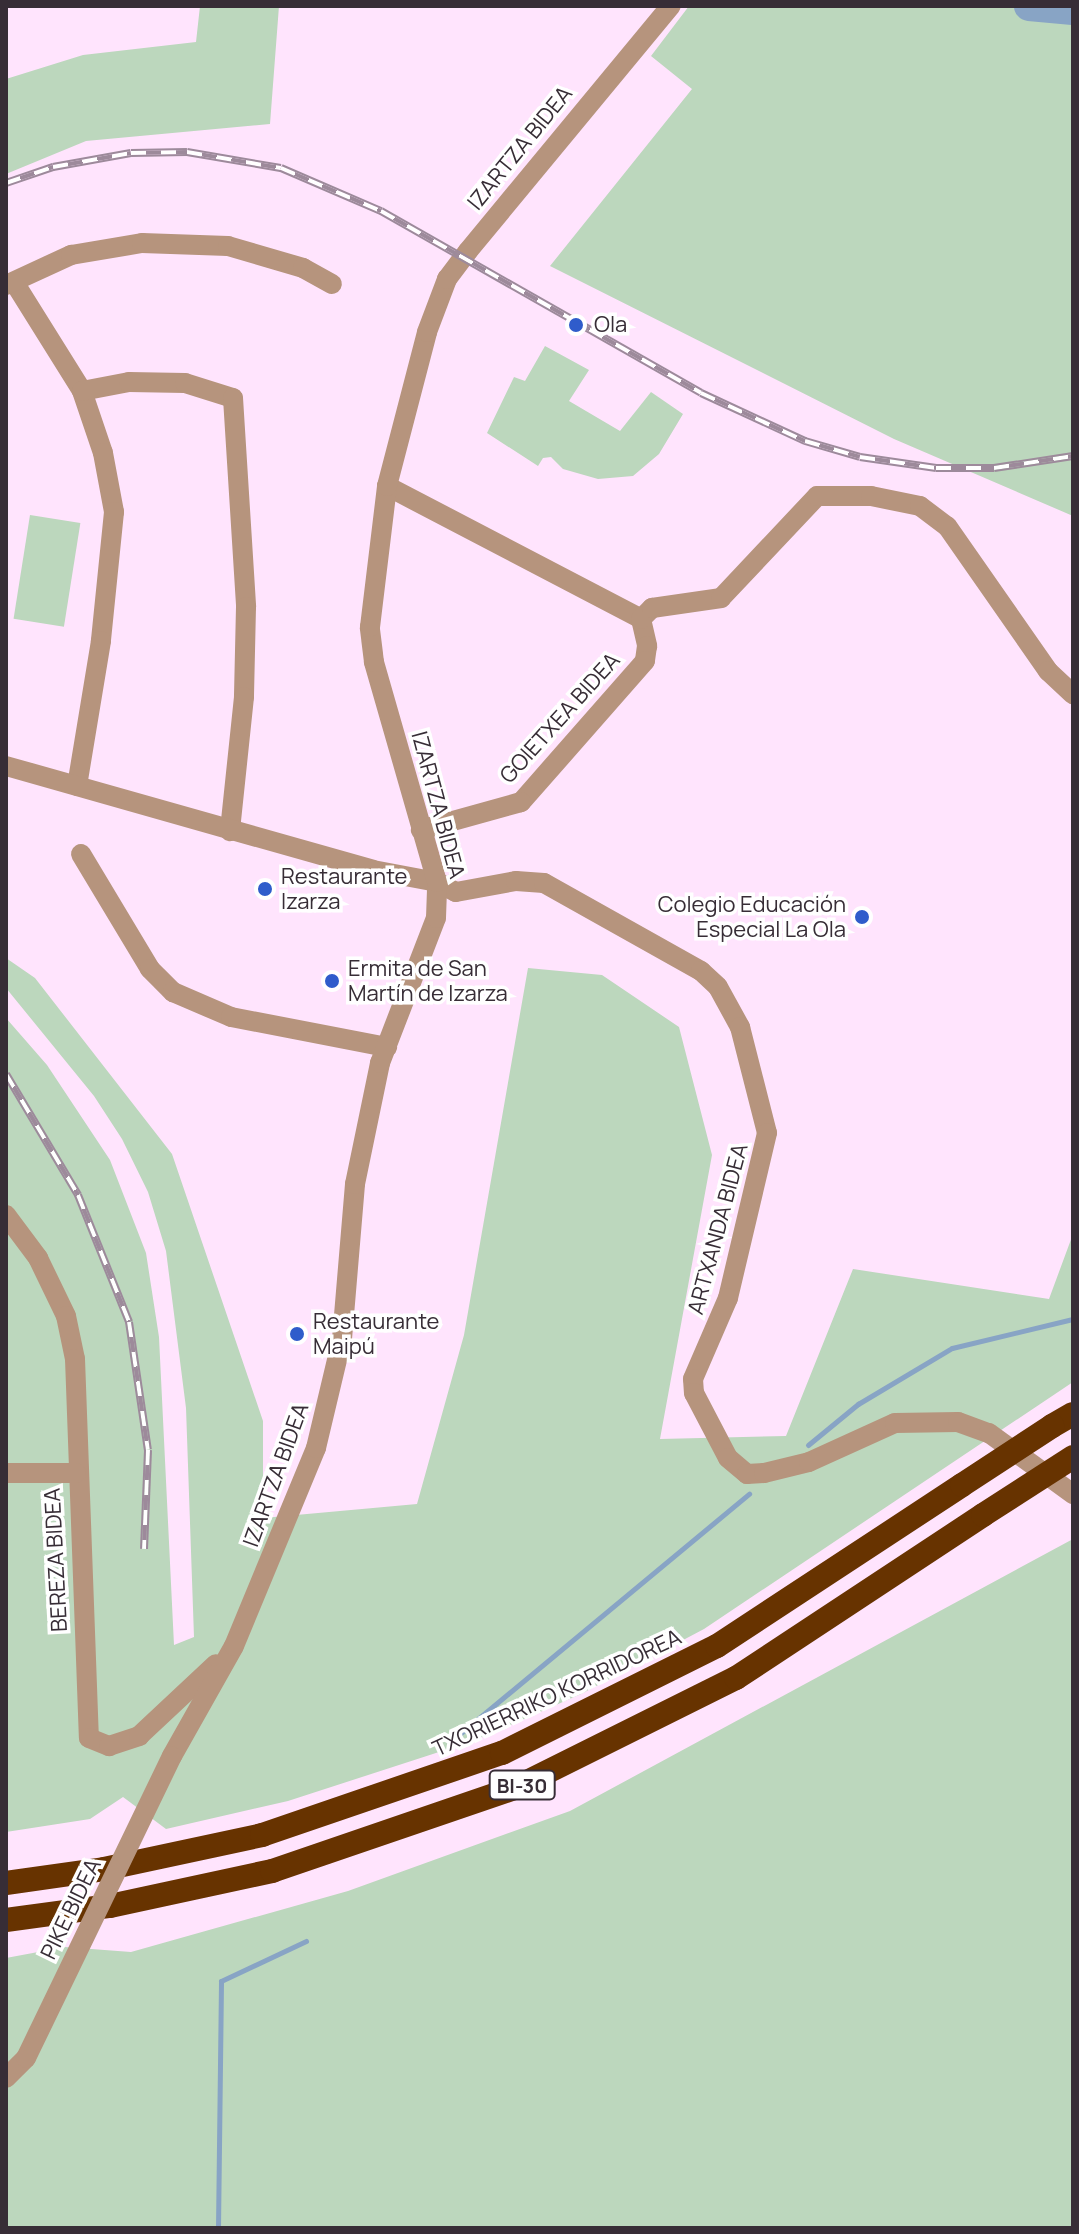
<!DOCTYPE html>
<html>
<head>
<meta charset="utf-8">
<style>
	body { margin:0 }
	#map { position:relative; width:1079px; height:2234px; overflow:hidden; background:#ffe4fd; font-family:Manrope,sans-serif }
	div>[style] { position:absolute }
	.green>* { inset:0; background:#bcd7bd; transform-origin:0 0 }
	.stream>* { height:5px; margin:-2.5px; padding:0 2.5px; transform-origin:2.5px; border-radius:2.5px; background:#88a4c5 }
	.river>* { height:30px; margin:-15px; padding:0 15px; transform-origin:15px; border-radius:15px; background:#88a4c5 }
	.minor>* { height:20px; margin:-10px; padding:0 10px; transform-origin:10px; border-radius:10px; background:#b6947d }
	.highway>* { height:24px; margin:-12px; padding:0 12px; transform-origin:12px; border-radius:12px; background:#673300 }
	.rail>* { height:8px; margin-top:-4px; transform-origin:0; background:repeating-linear-gradient(90deg,#fff 0 15px,#9d8a9b 0 30px); box-sizing:border-box; border-block:2px solid #9d8a9b }
	.minor-bridge>* { height:20px; margin:-10px; padding:0 10px; transform-origin:10px; border-radius:10px; background:#b6947d }
	.highway-bridge>* { height:24px; margin:-12px; padding:0 12px; transform-origin:12px; border-radius:12px; background:#673300 }
	.dots>* { width:22px; height:22px; translate:-50% -50%; box-sizing:border-box; border:4px solid #fff; border-radius:50% }
	span { translate:-50% -50%; white-space:nowrap; text-align:center; line-height:1.15; -webkit-text-stroke:7px #fff; paint-order:stroke }
	.shield-label span { padding:2px 6px; background:#fff; border:2px solid; border-radius:6px; -webkit-text-stroke-width:0 }
	.shield-label { font-size:20px; color:#372d36; font-weight:700 }
	.street-label { font-size:22px; color:#372d36 }
	.poi-label { font-size:22px; color:#372d36 }
	.left { translate:0 -50%; text-align:left }
	.right { translate:-100% -50%; text-align:right }
	.frame { position:absolute; inset:0; border:8px solid #372d36; pointer-events:none }
</style>
</head>
<body>
<div id="map">
	<div class="green">
		<div style="clip-path:polygon(200px 6px,279px 6px,270px 124px,86px 141px,6px 174px,6px 79px,83px 55px,196px 42px)"></div>
		<div style="clip-path:polygon(689px 6px,1073px 6px,1073px 516px,894px 439px,550px 266px,692px 89px,651px 56px)"></div>
		<div style="clip-path:polygon(545px 346px,589px 370px,569px 401px,620px 431px,651px 392px,683px 414px,659px 454px,633px 476px,598px 479px,563px 469px,551px 457px,543px 458px,538px 466px,487px 433px,514px 377px,525px 381px)"></div>
		<div style="left:30px;top:515px;width:51px;height:105px;rotate:9deg"></div>
		<div style="clip-path:polygon(6px 958px,35px 978px,172px 1154px,263px 1421px,263px 1518px,417px 1504px,464px 1335px,528px 968px,602px 975px,679px 1027px,712px 1155px,660px 1439px,786px 1436px,853px 1269px,1049px 1299px,1073px 1234px,1073px 1382px,704px 1629px,581px 1694px,476px 1740px,288px 1801px,166px 1829px,123px 1797px,90px 1819px,6px 1832px,6px 1018px,47px 1065px,110px 1160px,146px 1253px,159px 1337px,174px 1645px,194px 1637px,186px 1408px,166px 1251px,148px 1192px,122px 1139px,94px 1096px,6px 988px)"></div>
		<div style="clip-path:polygon(1073px 1539px,1073px 2228px,6px 2228px,6px 1958px,65px 1947px,131px 1952px,348px 1891px,570px 1811px)"></div>
	</div>
	<div class="stream">
		<div style="left:808px;top:1445px;width:65px;rotate:-39.4deg"></div>
		<div style="left:858px;top:1404px;width:109px;rotate:-30.8deg"></div>
		<div style="left:952px;top:1348px;width:124px;rotate:-13.5deg"></div>
		<div style="left:456px;top:1737px;width:381px;rotate:-39.7deg"></div>
		<div style="left:218px;top:2228px;width:247px;rotate:-89.3deg"></div>
		<div style="left:221px;top:1981px;width:94px;rotate:-25.2deg"></div>
	</div>
	<div class="river">
		<div style="left:1029px;top:6px;width:44px;rotate:5.2deg"></div>
	</div>
	<div class="minor">
		<div style="left:14px;top:282px;width:128px;rotate:58deg"></div>
		<div style="left:82px;top:391px;width:65px;rotate:71.3deg"></div>
		<div style="left:103px;top:453px;width:60px;rotate:79.4deg"></div>
		<div style="left:114px;top:512px;width:130px;rotate:95.8deg"></div>
		<div style="left:101px;top:641px;width:147px;rotate:99.4deg"></div>
		<div style="left:6px;top:285px;width:72px;rotate:-24.8deg"></div>
		<div style="left:71px;top:255px;width:72px;rotate:-9.6deg"></div>
		<div style="left:142px;top:243px;width:86px;rotate:2deg"></div>
		<div style="left:228px;top:246px;width:78px;rotate:16.3deg"></div>
		<div style="left:303px;top:268px;width:33px;rotate:29deg"></div>
		<div style="left:82px;top:391px;width:48px;rotate:-10.8deg"></div>
		<div style="left:129px;top:382px;width:56px;rotate:1deg"></div>
		<div style="left:185px;top:383px;width:50px;rotate:17.4deg"></div>
		<div style="left:233px;top:398px;width:209px;rotate:86.4deg"></div>
		<div style="left:246px;top:607px;width:90px;rotate:91.3deg"></div>
		<div style="left:244px;top:697px;width:135px;rotate:96deg"></div>
		<div style="left:387px;top:486px;width:287px;rotate:27.6deg"></div>
		<div style="left:641px;top:619px;width:28px;rotate:77deg"></div>
		<div style="left:647px;top:646px;width:15px;rotate:98deg"></div>
		<div style="left:645px;top:661px;width:188px;rotate:131.3deg"></div>
		<div style="left:521px;top:802px;width:104px;rotate:164.4deg"></div>
		<div style="left:641px;top:619px;width:16px;rotate:-45deg"></div>
		<div style="left:652px;top:608px;width:70px;rotate:-8.2deg"></div>
		<div style="left:721px;top:598px;width:140px;rotate:-46.7deg"></div>
		<div style="left:817px;top:496px;width:54px"></div>
		<div style="left:871px;top:496px;width:50px;rotate:11.5deg"></div>
		<div style="left:920px;top:506px;width:34px;rotate:37deg"></div>
		<div style="left:947px;top:526px;width:177px;rotate:55.1deg"></div>
		<div style="left:1048px;top:671px;width:34px;rotate:43deg"></div>
		<div style="left:6px;top:766px;width:381px;rotate:15.8deg"></div>
		<div style="left:373px;top:870px;width:65px;rotate:10.6deg"></div>
		<div style="left:437px;top:882px;width:21px;rotate:28deg"></div>
		<div style="left:456px;top:892px;width:61px;rotate:-10.4deg"></div>
		<div style="left:516px;top:881px;width:28px;rotate:4deg"></div>
		<div style="left:544px;top:883px;width:180px;rotate:29.3deg"></div>
		<div style="left:701px;top:971px;width:23px;rotate:43deg"></div>
		<div style="left:718px;top:987px;width:46px;rotate:61.2deg"></div>
		<div style="left:740px;top:1027px;width:109px;rotate:75.7deg"></div>
		<div style="left:767px;top:1133px;width:170px;rotate:103.3deg"></div>
		<div style="left:728px;top:1298px;width:88px;rotate:113.4deg"></div>
		<div style="left:693px;top:1379px;width:14px;rotate:86deg"></div>
		<div style="left:694px;top:1393px;width:73px;rotate:62.4deg"></div>
		<div style="left:728px;top:1458px;width:25px;rotate:40deg"></div>
		<div style="left:747px;top:1474px;width:17px;rotate:-3deg"></div>
		<div style="left:764px;top:1473px;width:46px;rotate:-13.7deg"></div>
		<div style="left:809px;top:1462px;width:94px;rotate:-24.4deg"></div>
		<div style="left:895px;top:1423px;width:63px;rotate:-0.9deg"></div>
		<div style="left:958px;top:1422px;width:33px;rotate:20deg"></div>
		<div style="left:989px;top:1433px;width:104px;rotate:36deg"></div>
		<div style="left:81px;top:854px;width:134px;rotate:59deg"></div>
		<div style="left:150px;top:969px;width:33px;rotate:45deg"></div>
		<div style="left:173px;top:992px;width:63px;rotate:23.3deg"></div>
		<div style="left:231px;top:1017px;width:159px;rotate:10.9deg"></div>
		<div style="left:6px;top:1215px;width:54px;rotate:53.3deg"></div>
		<div style="left:38px;top:1258px;width:64px;rotate:64.2deg"></div>
		<div style="left:66px;top:1316px;width:44px;rotate:78.2deg"></div>
		<div style="left:75px;top:1359px;width:379px;rotate:87.9deg"></div>
		<div style="left:89px;top:1738px;width:22px;rotate:22deg"></div>
		<div style="left:109px;top:1746px;width:32px;rotate:-18deg"></div>
		<div style="left:139px;top:1736px;width:105px;rotate:-43.1deg"></div>
		<div style="left:6px;top:1473px;width:70px"></div>
		<div style="left:172px;top:1756px;width:126px;rotate:-60.6deg"></div>
		<div style="left:234px;top:1646px;width:214px;rotate:-67.5deg"></div>
		<div style="left:316px;top:1448px;width:112px;rotate:-76.6deg"></div>
		<div style="left:342px;top:1339px;width:156px;rotate:-85.2deg"></div>
		<div style="left:355px;top:1184px;width:124px;rotate:-78.3deg"></div>
		<div style="left:380px;top:1063px;width:155px;rotate:-68.9deg"></div>
		<div style="left:436px;top:918px;width:36px;rotate:-88deg"></div>
		<div style="left:437px;top:882px;width:229px;rotate:-106deg"></div>
		<div style="left:374px;top:662px;width:35px;rotate:-97deg"></div>
		<div style="left:370px;top:627px;width:142px;rotate:-83.1deg"></div>
		<div style="left:387px;top:486px;width:159px;rotate:-75.4deg"></div>
		<div style="left:427px;top:332px;width:57px;rotate:-69.3deg"></div>
		<div style="left:447px;top:279px;width:35px;rotate:-53deg"></div>
		<div style="left:468px;top:251px;width:318px;rotate:-50.4deg"></div>
		<div style="left:6px;top:2078px;width:28px;rotate:-45deg"></div>
	</div>
	<div class="highway">
		<div style="left:1052px;top:1426px;width:24px;rotate:-30deg"></div>
		<div style="left:6px;top:1883px;width:99px;rotate:-8.1deg"></div>
		<div style="left:104px;top:1869px;width:162px;rotate:-12.1deg"></div>
		<div style="left:262px;top:1835px;width:254px;rotate:-18.9deg"></div>
		<div style="left:502px;top:1753px;width:240px;rotate:-26.5deg"></div>
		<div style="left:717px;top:1646px;width:293px;rotate:-33.3deg"></div>
		<div style="left:6px;top:1920px;width:105px;rotate:-7.7deg"></div>
		<div style="left:110px;top:1906px;width:166px;rotate:-12.2deg"></div>
		<div style="left:272px;top:1871px;width:259px;rotate:-18.9deg"></div>
		<div style="left:517px;top:1787px;width:245px;rotate:-26.5deg"></div>
		<div style="left:736px;top:1678px;width:296px;rotate:-33.4deg"></div>
	</div>
	<div class="rail">
		<div style="left:6px;top:183px;width:50px;rotate:-18.8deg"></div>
		<div style="left:53px;top:167px;width:79px;rotate:-10.2deg"></div>
		<div style="left:131px;top:153px;width:56px;rotate:-1deg"></div>
		<div style="left:187px;top:152px;width:95px;rotate:9.7deg"></div>
		<div style="left:281px;top:168px;width:109px;rotate:23.3deg"></div>
		<div style="left:381px;top:211px;width:368px;rotate:29.6deg"></div>
		<div style="left:701px;top:393px;width:115px;rotate:24.8deg"></div>
		<div style="left:805px;top:441px;width:57px;rotate:16.2deg"></div>
		<div style="left:860px;top:457px;width:77px;rotate:8.2deg"></div>
		<div style="left:936px;top:468px;width:58px"></div>
		<div style="left:994px;top:468px;width:80px;rotate:-8.6deg"></div>
		<div style="left:6px;top:1074px;width:141px;rotate:59.2deg"></div>
		<div style="left:78px;top:1195px;width:137px;rotate:68.1deg"></div>
		<div style="left:129px;top:1322px;width:129px;rotate:81.6deg"></div>
		<div style="left:148px;top:1450px;width:99px;rotate:92.3deg"></div>
	</div>
	<div class="minor-bridge">
		<div style="left:26px;top:2058px;width:335px;rotate:-64.2deg"></div>
	</div>
	<div class="highway-bridge">
		<div style="left:962px;top:1485px;width:108px;rotate:-33.2deg"></div>
		<div style="left:983px;top:1515px;width:107px;rotate:-32.8deg"></div>
	</div>
	<div class="dots">
		<div style="left:576px;top:325px;background:#2f5ccb"></div>
		<div style="left:265px;top:889px;background:#2f5ccb"></div>
		<div style="left:862px;top:917px;background:#2f5ccb"></div>
		<div style="left:332px;top:981px;background:#2f5ccb"></div>
		<div style="left:297px;top:1334px;background:#2f5ccb"></div>
	</div>
	<div class="shield-label">
		<span style="left:522px;top:1785px">BI-30</span>
	</div>
	<div class="street-label">
		<span style="left:520px;top:148px;rotate:-51deg">IZARTZA BIDEA</span>
		<span style="left:560px;top:718px;rotate:-48deg">GOIETXEA BIDEA</span>
		<span style="left:438px;top:805px;rotate:75deg">IZARTZA BIDEA</span>
		<span style="left:718px;top:1229px;rotate:-75deg">ARTXANDA BIDEA</span>
		<span style="left:276px;top:1475px;rotate:-70deg">IZARTZA BIDEA</span>
		<span style="left:56px;top:1560px;rotate:-93deg">BEREZA BIDEA</span>
		<span style="left:557px;top:1693px;rotate:-25deg">TXORIERRIKO KORRIDOREA</span>
		<span style="left:71px;top:1909px;rotate:-64deg">PIKE BIDEA</span>
	</div>
	<div class="poi-label">
		<span class="left" style="left:594px;top:325px">Ola</span>
		<span class="left" style="left:281px;top:889px">Restaurante<br>Izarza</span>
		<span class="right" style="left:846px;top:917px">Colegio Educación<br>Especial La Ola</span>
		<span class="left" style="left:348px;top:981px">Ermita de San<br>Martín de Izarza</span>
		<span class="left" style="left:313px;top:1334px">Restaurante<br>Maipú</span>
	</div>
	<div class="frame"></div>
</div>
</body>
</html>
